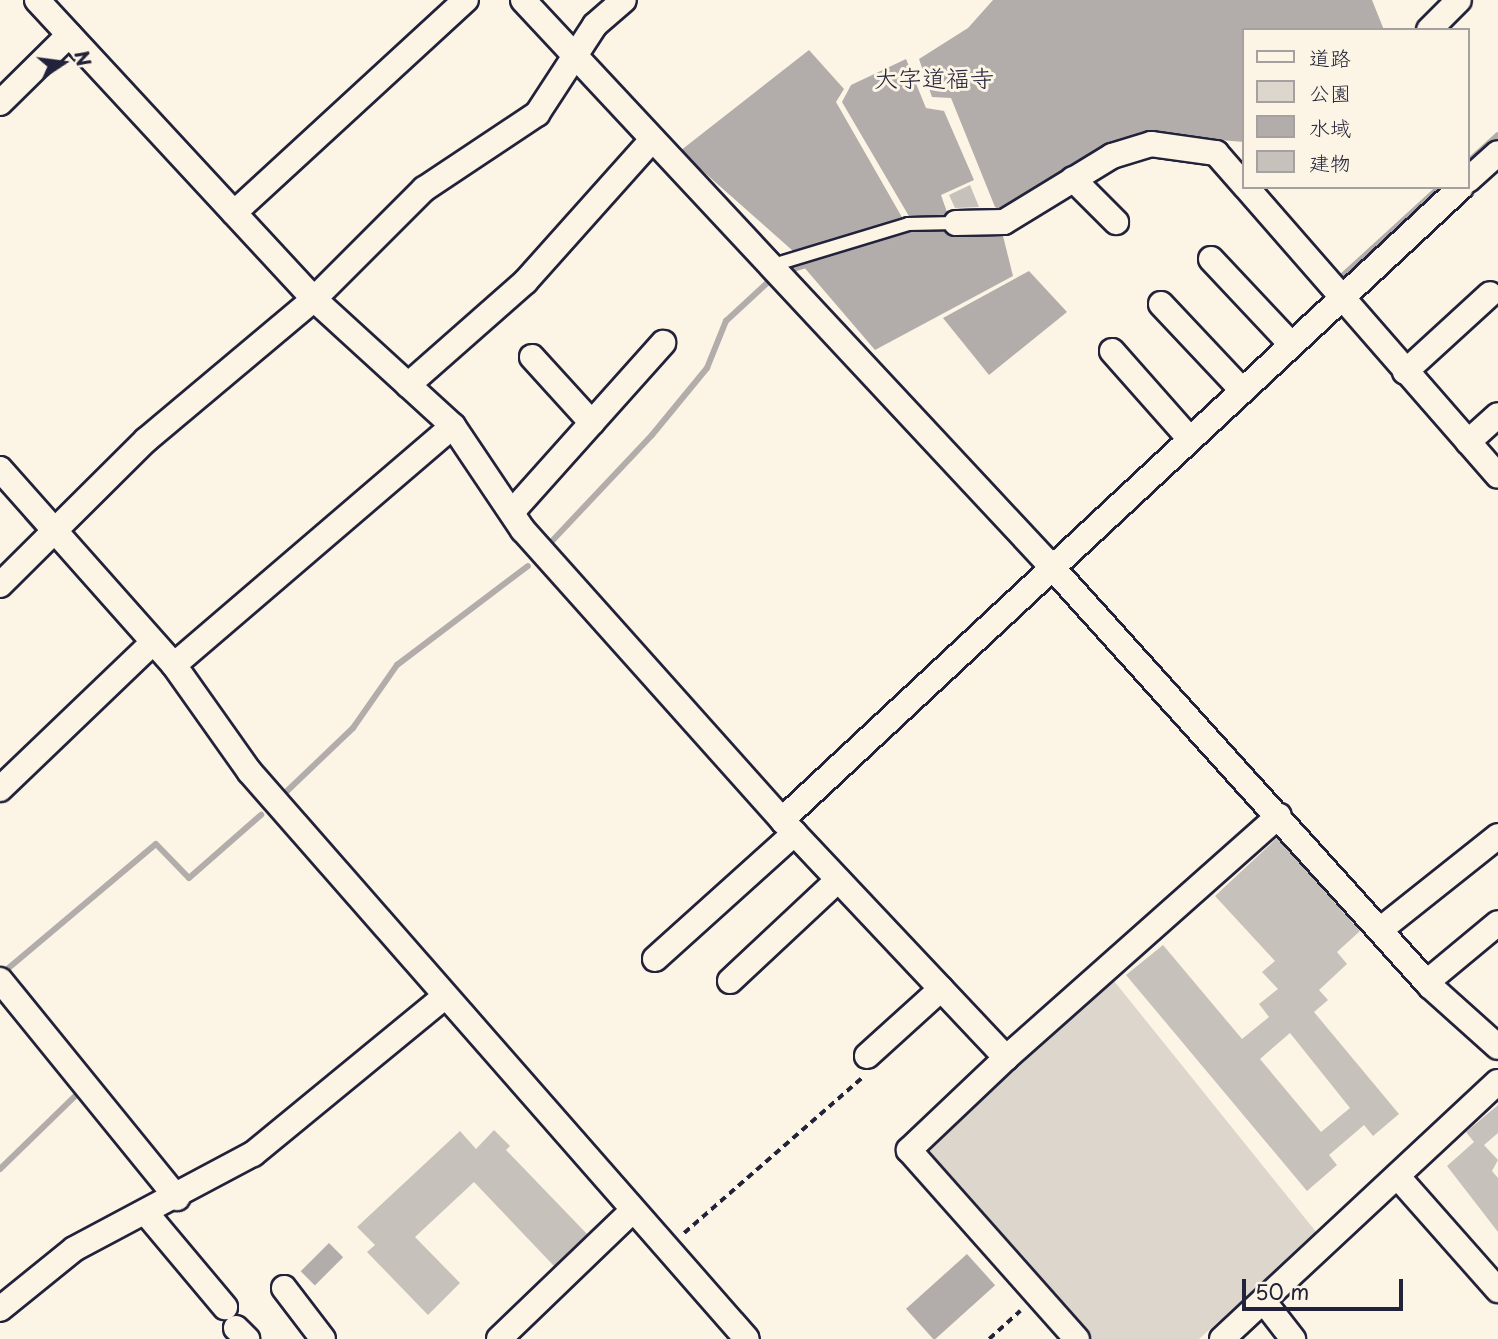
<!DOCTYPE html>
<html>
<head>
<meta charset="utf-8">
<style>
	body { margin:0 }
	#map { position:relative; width:1498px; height:1339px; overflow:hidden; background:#fcf5e5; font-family:"Playpen Sans","Klee One",sans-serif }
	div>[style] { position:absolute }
	.green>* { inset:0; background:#dcd6cc }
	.water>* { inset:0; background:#b2adab; transform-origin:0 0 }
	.stream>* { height:6px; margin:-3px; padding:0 3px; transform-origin:3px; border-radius:3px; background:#b2adab }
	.building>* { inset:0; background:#c6c1bb }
	.path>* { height:3.5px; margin-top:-1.75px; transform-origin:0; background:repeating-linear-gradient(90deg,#22223b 0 7px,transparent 0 12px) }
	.roads { filter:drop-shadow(2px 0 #22223b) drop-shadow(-2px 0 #22223b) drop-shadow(0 2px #22223b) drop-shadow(0 -2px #22223b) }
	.lane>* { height:12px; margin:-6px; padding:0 6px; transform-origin:6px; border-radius:6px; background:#fcf5e5 }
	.street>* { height:24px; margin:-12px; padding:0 12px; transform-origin:12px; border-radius:12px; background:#fcf5e5 }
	span { translate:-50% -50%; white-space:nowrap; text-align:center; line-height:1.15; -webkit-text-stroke:6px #fcf5e5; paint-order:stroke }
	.quarter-label { font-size:24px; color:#22223b }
	.legend { position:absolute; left:1242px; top:28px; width:228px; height:161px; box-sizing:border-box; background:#fcf5e5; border:2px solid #a5a1a1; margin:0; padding:9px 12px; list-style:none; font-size:21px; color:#22223b }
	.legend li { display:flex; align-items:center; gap:14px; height:35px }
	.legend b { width:35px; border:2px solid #a5a1a1 }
	.north { position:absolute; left:28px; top:28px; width:70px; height:70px; -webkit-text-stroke:5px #fcf5e5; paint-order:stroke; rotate:77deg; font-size:19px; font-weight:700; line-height:28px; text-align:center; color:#22223b }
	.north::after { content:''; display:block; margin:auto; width:24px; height:32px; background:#22223b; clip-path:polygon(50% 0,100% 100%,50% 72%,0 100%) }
	.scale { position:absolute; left:1242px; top:1279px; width:161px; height:32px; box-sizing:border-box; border:4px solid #22223b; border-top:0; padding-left:9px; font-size:21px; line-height:24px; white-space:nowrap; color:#22223b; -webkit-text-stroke:5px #fcf5e5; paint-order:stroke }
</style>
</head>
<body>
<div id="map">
	<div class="green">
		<div style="clip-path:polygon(1110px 976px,1317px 1233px,1199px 1339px,1087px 1339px,923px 1150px)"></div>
	</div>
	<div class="water">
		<div style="clip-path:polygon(993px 0,1372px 0,1384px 30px,1244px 30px,1244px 142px,1184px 137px,1004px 212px,995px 207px,951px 98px,932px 97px,919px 59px,968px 28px)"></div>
		<div style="clip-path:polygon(809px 50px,844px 89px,836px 102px,903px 219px,793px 251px,680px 151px)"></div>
		<div style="clip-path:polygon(906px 59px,926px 108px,944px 111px,974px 180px,941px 195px,948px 215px,910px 218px,842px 102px,851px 85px)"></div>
		<div style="clip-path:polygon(910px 236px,1003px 236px,1013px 276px,875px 350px,803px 266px)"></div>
		<div style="clip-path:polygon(1029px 271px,1067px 312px,989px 375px,943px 318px)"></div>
		<div style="left:329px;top:1243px;width:20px;height:40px;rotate:45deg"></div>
		<div style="left:967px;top:1254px;width:42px;height:82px;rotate:48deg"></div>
	</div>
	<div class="stream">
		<div style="left:1468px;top:162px;width:40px;rotate:-42deg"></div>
		<div style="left:790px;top:270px;width:126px;rotate:-17.1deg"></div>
		<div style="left:910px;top:233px;width:47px"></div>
		<div style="left:1337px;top:281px;width:139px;rotate:-42.4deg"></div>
		<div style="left:27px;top:518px;width:12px;rotate:48deg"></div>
		<div style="left:553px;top:540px;width:144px;rotate:-46.7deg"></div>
		<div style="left:652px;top:435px;width:87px;rotate:-50.6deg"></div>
		<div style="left:707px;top:368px;width:51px;rotate:-68deg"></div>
		<div style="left:726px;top:321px;width:56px;rotate:-42.8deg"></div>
		<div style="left:286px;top:792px;width:93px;rotate:-43.7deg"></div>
		<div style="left:353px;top:728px;width:77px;rotate:-55.1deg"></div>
		<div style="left:397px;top:665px;width:164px;rotate:-37.1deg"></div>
		<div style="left:9px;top:975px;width:6px;rotate:-135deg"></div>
		<div style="left:5px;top:971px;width:197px;rotate:-40.1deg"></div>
		<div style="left:156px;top:844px;width:47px;rotate:45.9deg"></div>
		<div style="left:189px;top:878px;width:96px;rotate:-41.2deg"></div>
		<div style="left:22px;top:988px;width:97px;rotate:51.7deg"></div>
		<div style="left:0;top:1169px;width:105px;rotate:-44.2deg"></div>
	</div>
	<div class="building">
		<div style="clip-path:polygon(970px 185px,979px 207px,955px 208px,949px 195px)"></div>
		<div style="clip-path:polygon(evenodd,1277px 838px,1360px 931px,1337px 952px,1347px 964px,1319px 990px,1328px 1000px,1314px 1012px,1399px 1114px,1373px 1136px,1364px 1125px,1329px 1155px,1337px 1165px,1307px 1191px,1126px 975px,1163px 945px,1242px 1039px,1269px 1017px,1259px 1004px,1278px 989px,1262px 972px,1275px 961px,1215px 896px,1277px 838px,1290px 1033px,1350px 1108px,1321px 1132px,1260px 1059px,1290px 1033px)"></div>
		<div style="clip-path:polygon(1498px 1105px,1498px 1133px,1484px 1145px,1498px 1160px,1492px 1171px,1498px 1178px,1498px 1232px,1447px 1166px,1474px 1142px,1466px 1132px)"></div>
		<div style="clip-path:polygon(494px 1130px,510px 1146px,506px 1150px,587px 1234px,554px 1266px,474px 1182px,415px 1237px,460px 1283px,428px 1315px,367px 1252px,375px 1245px,357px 1227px,460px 1131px,476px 1149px)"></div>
	</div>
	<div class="path">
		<div style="left:684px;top:1233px;width:237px;rotate:-41.1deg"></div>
		<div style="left:989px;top:1339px;width:42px;rotate:-42.1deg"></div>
	</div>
	<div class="roads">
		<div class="lane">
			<div style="left:770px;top:266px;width:144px;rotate:-16.9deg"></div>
			<div style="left:908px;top:224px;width:48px;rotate:-1.2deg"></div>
		</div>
		<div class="street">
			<div style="left:37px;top:0;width:408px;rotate:47.2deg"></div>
			<div style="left:314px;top:299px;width:188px;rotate:42.4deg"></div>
			<div style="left:453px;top:426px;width:125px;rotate:56.1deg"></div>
			<div style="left:523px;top:530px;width:389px;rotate:48.2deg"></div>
			<div style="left:782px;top:820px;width:327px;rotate:46.7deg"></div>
			<div style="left:1006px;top:1058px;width:365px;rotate:-41.6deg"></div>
			<div style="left:523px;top:0;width:774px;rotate:46.99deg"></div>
			<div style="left:1051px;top:566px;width:566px;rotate:47.94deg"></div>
			<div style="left:1430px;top:986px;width:91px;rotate:41.9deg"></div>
			<div style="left:1429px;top:30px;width:42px;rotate:-45deg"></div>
			<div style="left:0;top:103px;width:97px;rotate:-44.6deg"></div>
			<div style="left:1073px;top:179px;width:61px;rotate:45deg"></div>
			<div style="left:1468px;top:180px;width:40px;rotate:-42deg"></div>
			<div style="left:1246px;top:187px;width:383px;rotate:48.9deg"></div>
			<div style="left:234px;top:213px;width:315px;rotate:-42.6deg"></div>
			<div style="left:956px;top:223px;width:48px;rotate:-1.2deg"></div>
			<div style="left:1004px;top:222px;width:127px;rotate:-31.4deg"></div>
			<div style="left:1112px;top:156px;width:41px;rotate:-17.1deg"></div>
			<div style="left:1151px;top:144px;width:66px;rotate:7.9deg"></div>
			<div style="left:1216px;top:153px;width:43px;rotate:48.8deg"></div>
			<div style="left:1211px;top:259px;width:115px;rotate:46.8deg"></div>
			<div style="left:1161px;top:304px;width:117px;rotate:46.7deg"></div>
			<div style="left:1112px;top:351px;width:115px;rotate:48.5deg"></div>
			<div style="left:532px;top:357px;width:89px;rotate:47.7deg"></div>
			<div style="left:1405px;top:372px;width:115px;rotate:-42.5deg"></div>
			<div style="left:408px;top:385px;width:156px;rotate:-41.4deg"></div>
			<div style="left:525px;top:282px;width:189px;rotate:-48.2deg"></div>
			<div style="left:1468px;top:442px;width:40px;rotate:-42deg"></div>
			<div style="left:0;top:469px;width:262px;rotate:48.4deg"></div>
			<div style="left:174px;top:665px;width:130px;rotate:54.7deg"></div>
			<div style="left:249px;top:771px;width:755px;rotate:48.76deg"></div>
			<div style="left:512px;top:512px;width:227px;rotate:-48.2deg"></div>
			<div style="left:0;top:585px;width:206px;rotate:-44.8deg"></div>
			<div style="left:146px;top:440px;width:219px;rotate:-40deg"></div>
			<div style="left:314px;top:299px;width:156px;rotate:-45deg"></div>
			<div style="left:424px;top:189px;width:136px;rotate:-33.6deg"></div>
			<div style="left:537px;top:114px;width:106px;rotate:-56.9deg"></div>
			<div style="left:595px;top:25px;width:38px;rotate:-41deg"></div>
			<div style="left:174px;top:665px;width:367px;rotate:-40.6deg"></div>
			<div style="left:0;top:789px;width:209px;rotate:-43.8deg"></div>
			<div style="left:782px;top:820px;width:928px;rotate:-42.99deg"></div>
			<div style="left:1380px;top:930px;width:151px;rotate:-38.5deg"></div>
			<div style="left:655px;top:959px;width:188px;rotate:-42deg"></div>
			<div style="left:0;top:980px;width:281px;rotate:50.9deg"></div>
			<div style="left:730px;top:981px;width:148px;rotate:-43.1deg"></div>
			<div style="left:1427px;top:982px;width:92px;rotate:-39.7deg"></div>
			<div style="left:867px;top:1056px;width:100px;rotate:-42.2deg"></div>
			<div style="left:1006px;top:1058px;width:134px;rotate:136.5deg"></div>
			<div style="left:909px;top:1150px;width:253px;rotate:48.4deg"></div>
			<div style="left:1398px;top:1177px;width:151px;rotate:48.5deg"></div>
			<div style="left:146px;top:1213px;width:123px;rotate:50deg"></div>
			<div style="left:284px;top:1288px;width:64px;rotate:52.6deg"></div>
			<div style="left:1265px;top:1303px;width:46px;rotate:52.1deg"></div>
			<div style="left:0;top:1309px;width:95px;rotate:-39deg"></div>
			<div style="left:74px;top:1249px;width:203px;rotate:-28deg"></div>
			<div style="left:253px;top:1154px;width:247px;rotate:-39.4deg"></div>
			<div style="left:236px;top:1328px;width:16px;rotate:45deg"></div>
			<div style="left:499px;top:1339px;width:186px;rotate:-43.9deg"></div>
			<div style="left:1222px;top:1339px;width:377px;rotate:-43deg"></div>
		</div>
	</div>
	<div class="quarter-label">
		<span style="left:934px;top:78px">大字道福寺</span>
	</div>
	<ul class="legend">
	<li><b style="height:9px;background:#fcf5e5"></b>道路</li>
	<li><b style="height:19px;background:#dcd6cc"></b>公園</li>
	<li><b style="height:19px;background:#b2adab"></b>水域</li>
	<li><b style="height:19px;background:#c6c1bb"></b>建物</li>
	</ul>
	<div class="north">N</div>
	<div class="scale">50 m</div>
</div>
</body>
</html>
